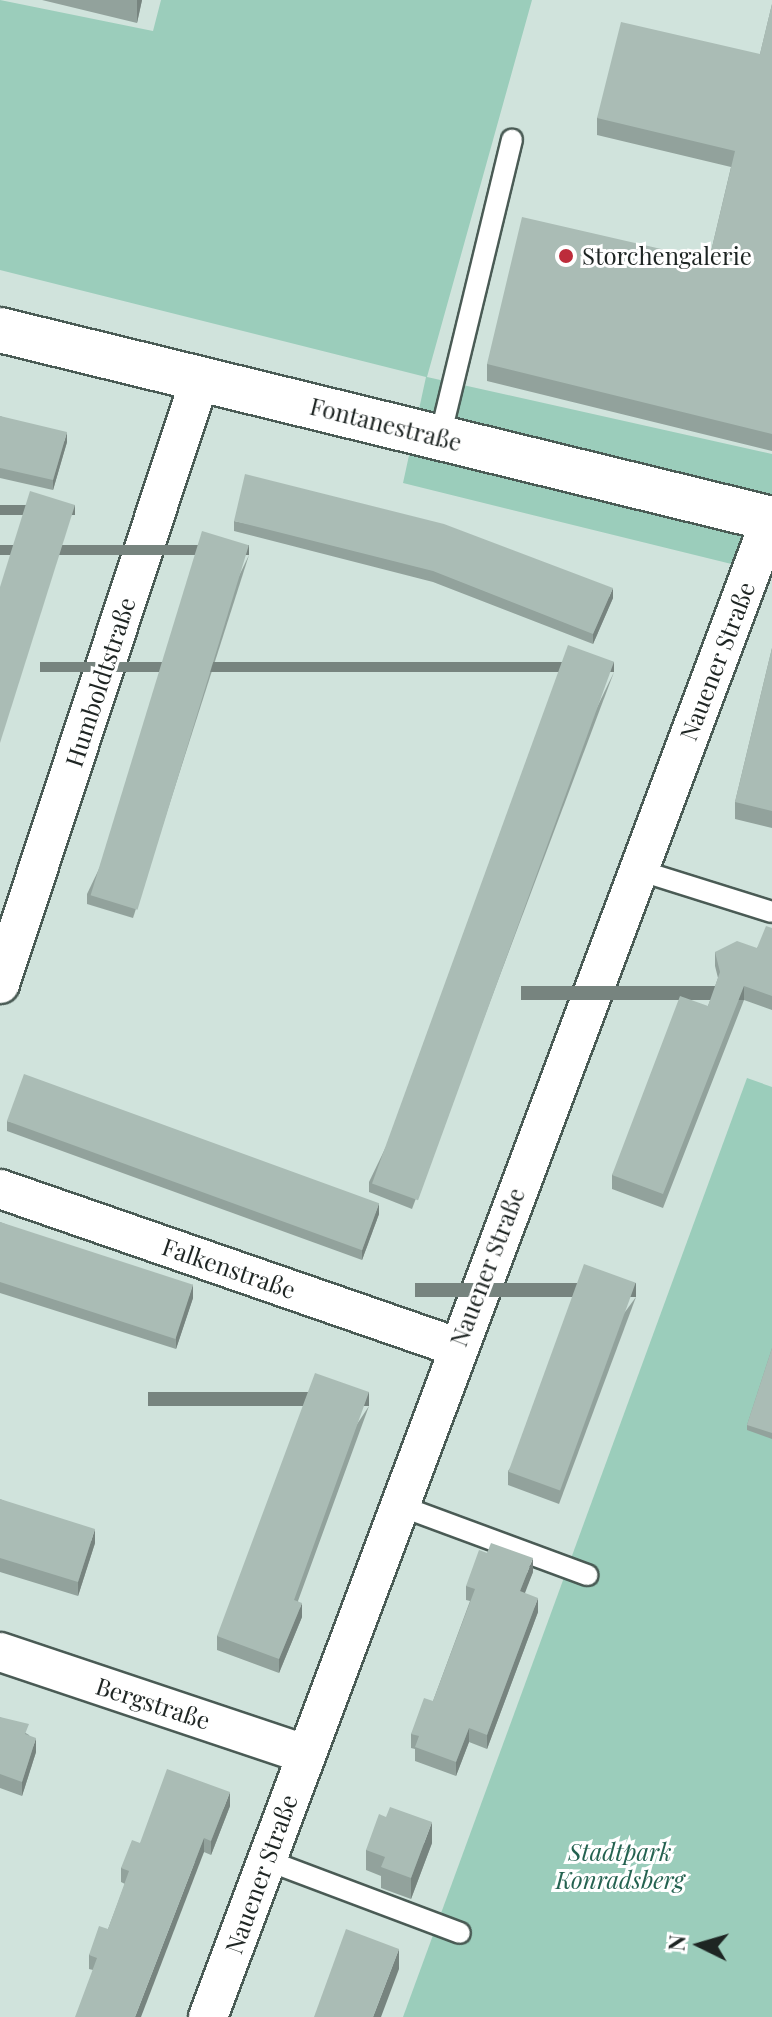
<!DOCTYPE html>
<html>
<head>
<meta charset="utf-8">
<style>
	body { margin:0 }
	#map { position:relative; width:772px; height:2017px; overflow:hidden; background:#d0e3dc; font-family:"Playfair Display",serif }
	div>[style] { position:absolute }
	.green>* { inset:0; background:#9bcdbb }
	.roads { filter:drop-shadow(2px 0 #4a5b55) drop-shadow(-2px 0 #4a5b55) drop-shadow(0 2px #4a5b55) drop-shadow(0 -2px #4a5b55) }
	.service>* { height:20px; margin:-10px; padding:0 10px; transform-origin:10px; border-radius:10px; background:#fff }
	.minor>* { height:38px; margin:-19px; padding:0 19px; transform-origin:19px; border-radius:19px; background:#fff }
	.tertiary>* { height:44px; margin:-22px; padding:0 22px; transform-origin:22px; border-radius:22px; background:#fff }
	.wall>* { inset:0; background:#92a29c }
	.shaded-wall>* { inset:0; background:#77847f; transform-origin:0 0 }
	.building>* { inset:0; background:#aabcb5; transform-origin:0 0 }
	.dots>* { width:22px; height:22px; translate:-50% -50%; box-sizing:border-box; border:4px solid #fff; border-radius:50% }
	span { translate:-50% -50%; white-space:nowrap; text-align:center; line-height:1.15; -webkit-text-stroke:6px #fff; paint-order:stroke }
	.poi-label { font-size:24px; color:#1e2523 }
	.left { translate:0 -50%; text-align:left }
	.street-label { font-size:24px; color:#1e2523 }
	.park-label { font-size:24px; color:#246250; font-style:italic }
	.north { position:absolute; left:660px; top:1905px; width:80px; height:80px; -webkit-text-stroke:6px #fff; paint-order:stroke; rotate:275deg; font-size:22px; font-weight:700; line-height:32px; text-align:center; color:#1e2523 }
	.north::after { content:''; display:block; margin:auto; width:28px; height:36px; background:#1e2523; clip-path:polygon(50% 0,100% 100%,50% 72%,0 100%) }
</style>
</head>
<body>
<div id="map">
	<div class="green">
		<div style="clip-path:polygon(0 0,153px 31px,161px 0,532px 0,427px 377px,772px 454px,772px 574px,403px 483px,426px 377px,0 270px)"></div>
		<div style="clip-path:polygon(747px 1078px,772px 1087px,772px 2017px,403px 2017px)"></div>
	</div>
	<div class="roads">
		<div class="service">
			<div style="left:440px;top:437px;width:306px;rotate:-76.4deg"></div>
			<div style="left:638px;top:870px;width:140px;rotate:17.4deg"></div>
			<div style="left:398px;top:1505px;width:202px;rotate:20.3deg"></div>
			<div style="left:266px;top:1860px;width:207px;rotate:20.6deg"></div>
		</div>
		<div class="minor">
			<div style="left:0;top:984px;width:637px;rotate:-71.71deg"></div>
			<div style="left:0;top:1189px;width:484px;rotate:19.1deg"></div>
			<div style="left:0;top:1652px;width:322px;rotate:18.5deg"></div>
			<div style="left:208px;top:2017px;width:1601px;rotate:-69.41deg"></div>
		</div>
		<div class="tertiary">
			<div style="left:0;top:330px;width:795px;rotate:13.76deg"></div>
		</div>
	</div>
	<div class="wall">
		<div style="clip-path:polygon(42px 0,142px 0,137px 23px)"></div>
		<div style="clip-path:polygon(772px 4px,772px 451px,487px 381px,487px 364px,709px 260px,731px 167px,597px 135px,597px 118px,760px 54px)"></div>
		<div style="clip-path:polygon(0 416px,67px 442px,53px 490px,0 478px)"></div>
		<div style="clip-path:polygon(234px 521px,613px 598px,593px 644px,433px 582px,234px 531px)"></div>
		<div style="clip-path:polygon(249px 555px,133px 918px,87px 904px,87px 894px)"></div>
		<div style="clip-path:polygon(772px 648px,772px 828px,735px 819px,735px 802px)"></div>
		<div style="clip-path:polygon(614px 672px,412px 1209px,369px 1192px,369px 1182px)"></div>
		<div style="clip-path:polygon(772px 928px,772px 1010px,744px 1000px,663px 1208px,612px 1189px,612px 1175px,708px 1006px,718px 978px,715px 966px,715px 952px,757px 948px)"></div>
		<div style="clip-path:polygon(7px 1121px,379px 1214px,362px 1260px,7px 1131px)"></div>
		<div style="clip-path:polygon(0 1222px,193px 1298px,176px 1349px,0 1293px)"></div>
		<div style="clip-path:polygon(636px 1297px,559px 1504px,508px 1485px,508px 1471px)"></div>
		<div style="clip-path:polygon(772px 1348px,772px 1439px,747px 1430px,747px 1425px)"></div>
		<div style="clip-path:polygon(369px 1406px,298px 1601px,302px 1617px,279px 1673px,217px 1650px,217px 1636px)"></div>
		<div style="clip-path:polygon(0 1499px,95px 1543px,78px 1596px,0 1572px)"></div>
		<div style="clip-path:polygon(533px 1572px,524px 1593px,538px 1612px,487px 1749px,469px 1742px,456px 1776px,415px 1761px,415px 1749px,411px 1748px,411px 1734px,433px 1701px,470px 1601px,466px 1600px,466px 1586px)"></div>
		<div style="clip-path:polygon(0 1717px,29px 1735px,36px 1752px,22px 1796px,0 1788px)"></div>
		<div style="clip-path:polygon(230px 1806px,211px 1855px,204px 1852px,93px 1970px,89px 1969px,89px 1955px,108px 1929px,125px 1884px,121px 1882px,121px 1868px,140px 1843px)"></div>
		<div style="clip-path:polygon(432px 1843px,411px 1899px,381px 1888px,381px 1876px,366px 1870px,366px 1850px)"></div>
	</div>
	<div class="shaded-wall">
		<div style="clip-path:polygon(137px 0,142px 0,137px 23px)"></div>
		<div style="clip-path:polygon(67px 432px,67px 442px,53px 490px,53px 480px)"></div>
		<div style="left:75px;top:505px;width:10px;height:250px;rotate:90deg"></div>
		<div style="left:249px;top:545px;width:10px;height:381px;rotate:90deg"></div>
		<div style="clip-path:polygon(613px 588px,613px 598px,593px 644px,593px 634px)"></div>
		<div style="left:614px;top:662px;width:10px;height:574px;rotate:90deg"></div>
		<div style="left:744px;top:986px;width:14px;height:223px;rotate:90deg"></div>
		<div style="clip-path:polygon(379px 1203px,379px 1214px,362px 1260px,362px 1250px)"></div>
		<div style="left:636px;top:1283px;width:14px;height:221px;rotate:90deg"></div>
		<div style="clip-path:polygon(193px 1284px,193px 1298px,176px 1349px,176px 1335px)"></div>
		<div style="left:369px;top:1392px;width:14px;height:221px;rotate:90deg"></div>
		<div style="clip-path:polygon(95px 1529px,95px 1543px,78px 1596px,78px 1582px)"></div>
		<div style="clip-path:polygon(533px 1558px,533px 1572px,520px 1606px,520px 1591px)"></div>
		<div style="clip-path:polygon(538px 1598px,538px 1612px,487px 1749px,487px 1735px)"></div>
		<div style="clip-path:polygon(302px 1603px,302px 1617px,279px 1673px,279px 1659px)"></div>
		<div style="clip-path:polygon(469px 1728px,469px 1742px,456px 1776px,456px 1762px)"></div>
		<div style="clip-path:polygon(36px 1738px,36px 1752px,22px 1796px,22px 1782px)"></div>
		<div style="clip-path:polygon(230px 1792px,230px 1806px,211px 1855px,211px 1841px)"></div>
		<div style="clip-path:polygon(432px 1822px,432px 1843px,411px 1899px,411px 1878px)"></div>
		<div style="clip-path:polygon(204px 1838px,204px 1852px,141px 2017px,135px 2017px)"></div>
		<div style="clip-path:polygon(399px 1949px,399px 1969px,381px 2017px,373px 2017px)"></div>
	</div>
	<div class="building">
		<div style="clip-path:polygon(772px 4px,772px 434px,487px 364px,522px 217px,709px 260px,735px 151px,597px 118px,621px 22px,760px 54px)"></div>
		<div style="clip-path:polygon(0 416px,67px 432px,53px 480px,0 468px)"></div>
		<div style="clip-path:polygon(245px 474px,444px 524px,613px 588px,593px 634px,433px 571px,234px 521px)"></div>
		<div style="clip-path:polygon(30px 491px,75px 505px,0 743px,0 587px)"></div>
		<div style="left:202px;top:531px;width:49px;height:381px;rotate:17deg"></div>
		<div style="left:568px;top:645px;width:49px;height:573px;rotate:20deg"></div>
		<div style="clip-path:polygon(772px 648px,772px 811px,735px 802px)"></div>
		<div style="clip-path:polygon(766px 926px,772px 928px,772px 996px,744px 986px,663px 1194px,612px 1175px,680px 996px,708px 1006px,720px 972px,715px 952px,737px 941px,757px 948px)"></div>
		<div style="left:24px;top:1074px;width:378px;height:50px;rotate:20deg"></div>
		<div style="left:0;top:1222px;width:203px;height:57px;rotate:18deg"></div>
		<div style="left:584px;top:1264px;width:55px;height:221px;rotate:20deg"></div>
		<div style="clip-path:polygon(772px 1348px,772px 1433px,747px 1425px)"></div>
		<div style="clip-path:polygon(315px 1373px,369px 1392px,294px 1600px,302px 1603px,279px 1659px,217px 1636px)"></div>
		<div style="clip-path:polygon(0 1499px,95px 1529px,78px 1582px,0 1558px)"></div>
		<div style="clip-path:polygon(491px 1543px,533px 1558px,520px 1591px,538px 1598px,487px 1735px,469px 1728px,456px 1762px,415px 1747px,419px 1736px,411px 1734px,424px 1698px,433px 1701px,475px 1589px,466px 1586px,479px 1550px,487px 1553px)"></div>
		<div style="clip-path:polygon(0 1717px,29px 1724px,25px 1734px,36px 1738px,22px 1782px,0 1774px)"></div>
		<div style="clip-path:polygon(167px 1769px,230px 1792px,211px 1841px,204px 1838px,135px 2017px,75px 2017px,97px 1958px,89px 1955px,99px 1926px,108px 1929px,129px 1871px,121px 1868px,132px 1840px,140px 1843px)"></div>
		<div style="clip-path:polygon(390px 1807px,432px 1822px,411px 1878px,381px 1867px,385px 1857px,366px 1850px,379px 1814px,386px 1817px)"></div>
		<div style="clip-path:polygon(346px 1929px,399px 1949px,373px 2017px,314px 2017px)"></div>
	</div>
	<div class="dots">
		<div style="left:566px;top:256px;background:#bd2c3b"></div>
	</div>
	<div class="poi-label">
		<span class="left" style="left:582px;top:256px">Storchengalerie</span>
	</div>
	<div class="street-label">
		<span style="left:386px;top:424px;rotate:14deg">Fontanestraße</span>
		<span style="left:717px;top:661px;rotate:-69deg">Nauener Straße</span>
		<span style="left:100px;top:682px;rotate:-72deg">Humboldtstraße</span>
		<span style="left:487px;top:1267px;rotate:-69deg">Nauener Straße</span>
		<span style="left:229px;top:1268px;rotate:19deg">Falkenstraße</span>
		<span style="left:153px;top:1703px;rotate:18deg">Bergstraße</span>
		<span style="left:261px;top:1874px;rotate:-70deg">Nauener Straße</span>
	</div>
	<div class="park-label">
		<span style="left:620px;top:1866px">Stadtpark<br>Konradsberg</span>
	</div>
	<div class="north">N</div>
</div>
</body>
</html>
